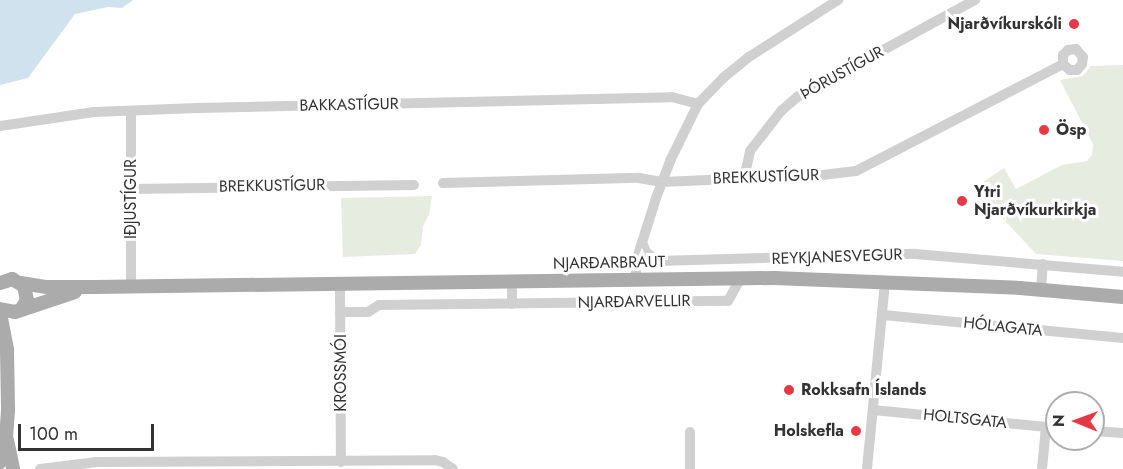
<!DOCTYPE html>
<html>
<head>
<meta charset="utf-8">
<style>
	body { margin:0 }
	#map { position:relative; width:1123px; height:469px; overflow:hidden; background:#fff; font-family:Jost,sans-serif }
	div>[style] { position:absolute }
	.green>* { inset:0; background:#e6ecdf }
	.water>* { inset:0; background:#cfe2ee }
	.minor>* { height:10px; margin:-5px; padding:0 5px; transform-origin:5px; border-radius:5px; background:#d0d0d0 }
	.major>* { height:14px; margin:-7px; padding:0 7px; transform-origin:7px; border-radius:7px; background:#ababab }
	.dots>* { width:16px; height:16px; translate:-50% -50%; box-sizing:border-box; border:3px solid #fff; border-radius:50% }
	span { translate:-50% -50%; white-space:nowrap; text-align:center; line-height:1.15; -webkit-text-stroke:6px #fff; paint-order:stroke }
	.poi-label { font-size:16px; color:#333; font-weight:700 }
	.right { translate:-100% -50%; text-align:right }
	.left { translate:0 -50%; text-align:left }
	.street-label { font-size:16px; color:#333 }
	.north { position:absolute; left:1045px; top:391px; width:60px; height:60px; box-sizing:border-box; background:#fff; border:2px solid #adadad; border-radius:50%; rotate:271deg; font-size:16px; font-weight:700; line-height:24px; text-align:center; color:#333 }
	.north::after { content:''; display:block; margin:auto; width:21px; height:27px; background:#e63946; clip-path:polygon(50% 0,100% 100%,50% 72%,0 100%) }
	.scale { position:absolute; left:18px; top:424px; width:136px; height:27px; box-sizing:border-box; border:3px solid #333; border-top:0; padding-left:8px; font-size:18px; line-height:21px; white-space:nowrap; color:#333; -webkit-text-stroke:4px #fff; paint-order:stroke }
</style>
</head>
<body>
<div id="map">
	<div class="green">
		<div style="clip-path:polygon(1123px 65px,1123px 261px,1036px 254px,994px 209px,980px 184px,1004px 168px,1016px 189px,1062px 165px,1087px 161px,1092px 155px,1093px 144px,1060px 80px,1083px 76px,1091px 66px)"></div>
		<div style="clip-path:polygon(432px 196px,429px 215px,423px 226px,421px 245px,415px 254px,343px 257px,341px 198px)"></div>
	</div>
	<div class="water">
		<div style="clip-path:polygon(0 0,133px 0,122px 8px,108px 7px,75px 14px,28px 78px,0 85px)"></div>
	</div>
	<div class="minor">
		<div style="left:0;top:126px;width:95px;rotate:-8.5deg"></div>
		<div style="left:94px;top:112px;width:103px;rotate:-2.2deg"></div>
		<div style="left:197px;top:108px;width:475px;rotate:-1.3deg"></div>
		<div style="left:672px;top:97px;width:27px;rotate:15deg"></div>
		<div style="left:744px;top:178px;width:28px;rotate:-77deg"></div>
		<div style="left:750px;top:151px;width:51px;rotate:-52.2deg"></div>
		<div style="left:781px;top:111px;width:21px;rotate:-41deg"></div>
		<div style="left:797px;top:97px;width:203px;rotate:-28.6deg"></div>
		<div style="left:443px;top:183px;width:196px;rotate:-1.5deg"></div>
		<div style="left:639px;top:178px;width:23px;rotate:10deg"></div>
		<div style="left:662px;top:182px;width:161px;rotate:-2.5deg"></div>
		<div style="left:823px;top:175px;width:33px;rotate:-7deg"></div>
		<div style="left:856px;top:171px;width:233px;rotate:-27.3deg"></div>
		<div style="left:1063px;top:64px;width:9px;rotate:41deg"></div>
		<div style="left:1070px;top:70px;width:7px"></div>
		<div style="left:1077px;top:70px;width:8px;rotate:-50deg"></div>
		<div style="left:1082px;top:64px;width:7px;rotate:-82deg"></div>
		<div style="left:1083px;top:57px;width:11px;rotate:-131deg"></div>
		<div style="left:1076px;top:49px;width:8px;rotate:173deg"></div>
		<div style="left:1068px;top:50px;width:7px;rotate:135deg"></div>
		<div style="left:1063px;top:55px;width:9px;rotate:90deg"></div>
		<div style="left:131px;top:189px;width:283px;rotate:-0.8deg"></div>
		<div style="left:642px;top:242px;width:11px;rotate:68deg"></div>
		<div style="left:646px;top:252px;width:14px;rotate:39deg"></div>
		<div style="left:657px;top:261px;width:258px;rotate:-1.6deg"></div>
		<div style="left:915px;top:254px;width:209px;rotate:4.9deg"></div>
		<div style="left:635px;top:279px;width:27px;rotate:-82deg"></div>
		<div style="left:639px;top:252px;width:57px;rotate:-72.5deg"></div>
		<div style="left:656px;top:198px;width:40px;rotate:-69deg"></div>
		<div style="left:670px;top:161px;width:64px;rotate:-63.8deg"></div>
		<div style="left:698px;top:104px;width:36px;rotate:-46deg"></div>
		<div style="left:723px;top:78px;width:33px;rotate:-39deg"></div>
		<div style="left:749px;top:57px;width:106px;rotate:-32.6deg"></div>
		<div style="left:512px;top:280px;width:24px;rotate:90deg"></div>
		<div style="left:340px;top:283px;width:179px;rotate:89.7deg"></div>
		<div style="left:131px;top:286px;width:175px;rotate:-90deg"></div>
		<div style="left:1041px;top:290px;width:26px;rotate:-86deg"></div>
		<div style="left:340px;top:312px;width:28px"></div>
		<div style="left:368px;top:312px;width:13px;rotate:-32deg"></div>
		<div style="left:379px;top:305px;width:349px;rotate:-0.7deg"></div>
		<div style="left:728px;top:301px;width:26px;rotate:-61deg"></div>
		<div style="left:883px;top:315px;width:241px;rotate:5.5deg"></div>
		<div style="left:873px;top:410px;width:185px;rotate:5.6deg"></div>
		<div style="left:1093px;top:431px;width:30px;rotate:4deg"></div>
		<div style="left:40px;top:469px;width:57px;rotate:-7deg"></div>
		<div style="left:97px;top:462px;width:338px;rotate:-0.3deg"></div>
		<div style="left:435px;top:460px;width:8px;rotate:14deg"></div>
		<div style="left:443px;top:462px;width:12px;rotate:35deg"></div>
		<div style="left:690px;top:469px;width:37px;rotate:-90deg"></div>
		<div style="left:867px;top:469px;width:187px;rotate:-84.5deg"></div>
		<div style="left:1042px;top:469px;width:42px;rotate:-84.6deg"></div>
	</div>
	<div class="major">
		<div style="left:0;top:283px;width:13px;rotate:-18deg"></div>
		<div style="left:12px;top:279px;width:14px;rotate:30deg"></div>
		<div style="left:24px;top:286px;width:14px;rotate:78deg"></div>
		<div style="left:27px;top:300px;width:9px;rotate:122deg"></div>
		<div style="left:21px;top:283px;width:26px;rotate:9deg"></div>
		<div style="left:47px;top:287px;width:47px"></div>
		<div style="left:94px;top:287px;width:680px;rotate:-0.76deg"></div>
		<div style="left:774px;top:278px;width:246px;rotate:2.3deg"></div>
		<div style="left:1020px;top:288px;width:103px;rotate:5deg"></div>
		<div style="left:0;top:309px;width:15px;rotate:11deg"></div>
		<div style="left:15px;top:312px;width:63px;rotate:-18.4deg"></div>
		<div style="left:0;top:313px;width:38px;rotate:79deg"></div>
		<div style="left:7px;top:350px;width:60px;rotate:89deg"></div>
		<div style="left:8px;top:410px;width:28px;rotate:94deg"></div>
		<div style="left:6px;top:438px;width:25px;rotate:104deg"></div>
		<div style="left:7px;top:440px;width:30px;rotate:78deg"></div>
	</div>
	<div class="dots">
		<div style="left:1074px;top:24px;background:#e63946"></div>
		<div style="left:1044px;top:130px;background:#e63946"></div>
		<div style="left:962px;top:201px;background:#e63946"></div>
		<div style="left:789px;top:390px;background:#e63946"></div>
		<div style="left:856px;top:431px;background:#e63946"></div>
	</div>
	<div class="poi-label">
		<span class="right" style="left:1062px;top:24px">Njarðvíkurskóli</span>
		<span class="left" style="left:1056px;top:130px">Ösp</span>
		<span class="left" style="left:974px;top:201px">Ytri<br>Njarðvíkurkirkja</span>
		<span class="left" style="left:801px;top:390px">Rokksafn Íslands</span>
		<span class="right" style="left:844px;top:431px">Holskefla</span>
	</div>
	<div class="street-label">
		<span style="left:842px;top:73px;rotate:-29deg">ÞÓRUSTÍGUR</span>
		<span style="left:349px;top:105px;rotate:-1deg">BAKKASTÍGUR</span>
		<span style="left:766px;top:177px;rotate:-2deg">BREKKUSTÍGUR</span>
		<span style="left:272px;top:186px;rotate:-1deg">BREKKUSTÍGUR</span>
		<span style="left:131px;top:199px;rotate:-90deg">IÐJUSTÍGUR</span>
		<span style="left:837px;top:257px;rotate:-2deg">REYKJANESVEGUR</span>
		<span style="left:609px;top:263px;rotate:-1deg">NJARÐARBRAUT</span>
		<span style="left:634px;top:302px;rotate:-1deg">NJARÐARVELLIR</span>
		<span style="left:1003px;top:327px;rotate:6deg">HÓLAGATA</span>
		<span style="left:341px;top:373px;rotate:-90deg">KROSSMÓI</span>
		<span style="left:965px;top:419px;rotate:6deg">HOLTSGATA</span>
	</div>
	<div class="north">N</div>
	<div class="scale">100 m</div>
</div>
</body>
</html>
